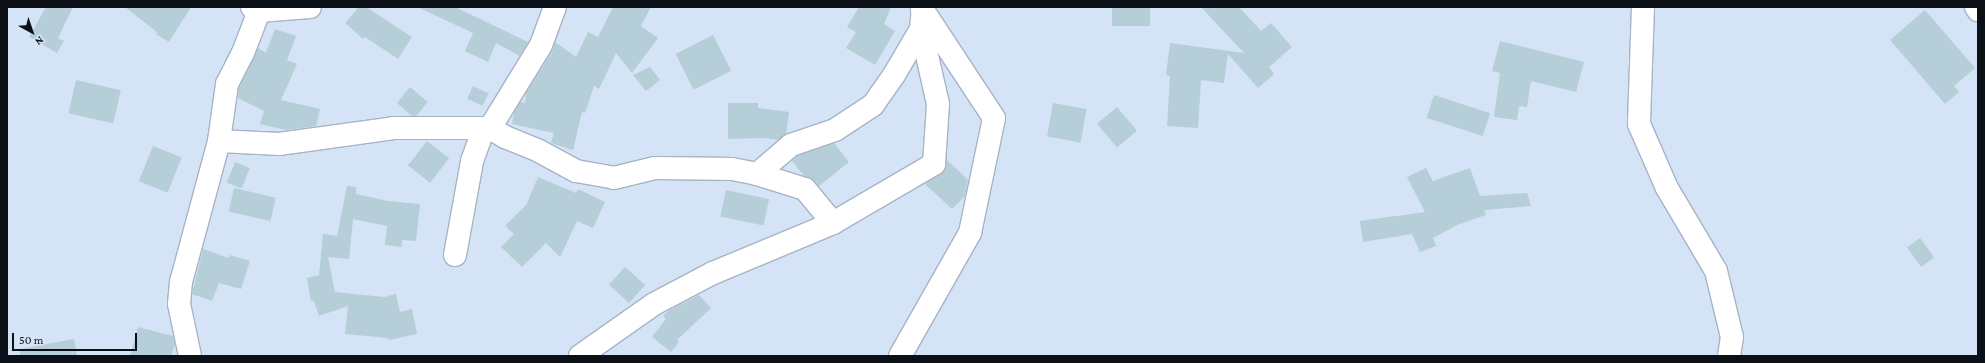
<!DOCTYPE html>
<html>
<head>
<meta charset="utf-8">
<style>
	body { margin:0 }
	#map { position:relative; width:1985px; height:363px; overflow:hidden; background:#d5e3f6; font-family:"Crimson Pro",serif }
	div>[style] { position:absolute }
	.building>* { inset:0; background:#b5ced8; transform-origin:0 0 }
	.roads { filter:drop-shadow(1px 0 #a6b3c6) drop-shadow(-1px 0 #a6b3c6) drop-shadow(0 1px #a6b3c6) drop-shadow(0 -1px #a6b3c6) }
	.minor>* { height:22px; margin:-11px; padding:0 11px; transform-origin:11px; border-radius:11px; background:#fff }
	span { translate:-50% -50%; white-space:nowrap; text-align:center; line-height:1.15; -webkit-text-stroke:3.5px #d5e3f6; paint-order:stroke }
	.frame { position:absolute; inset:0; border:8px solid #0b1016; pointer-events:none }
	.north { position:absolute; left:12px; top:12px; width:40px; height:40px; -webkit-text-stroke:3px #d5e3f6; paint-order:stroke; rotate:140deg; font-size:11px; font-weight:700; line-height:16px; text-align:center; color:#0b1016 }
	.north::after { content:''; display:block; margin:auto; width:14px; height:18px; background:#0b1016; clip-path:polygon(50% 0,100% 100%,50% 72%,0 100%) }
	.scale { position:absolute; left:12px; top:333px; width:125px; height:18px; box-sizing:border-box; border:2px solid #0b1016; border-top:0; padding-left:5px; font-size:12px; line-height:14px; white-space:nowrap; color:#0b1016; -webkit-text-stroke:3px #d5e3f6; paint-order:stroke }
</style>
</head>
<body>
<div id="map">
	<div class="building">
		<div style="clip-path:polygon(46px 7px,73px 7px,58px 38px,64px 41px,57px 53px,29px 37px)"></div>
		<div style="clip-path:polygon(125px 7px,191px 7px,169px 42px,156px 34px,157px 32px)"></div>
		<div style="clip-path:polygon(359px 7px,366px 7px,412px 37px,398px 59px,365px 37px,363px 39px,345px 23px)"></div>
		<div style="clip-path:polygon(417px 7px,455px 7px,528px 42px,520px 56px,496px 43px,488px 62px,465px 51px,473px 33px)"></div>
		<div style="clip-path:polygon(613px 7px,651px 7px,641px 26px,658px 38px,632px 73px,616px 53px,599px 89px,594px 86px,585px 113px,582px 112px,573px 150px,551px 143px,554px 133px,512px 124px,514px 113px,520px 102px,525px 103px,526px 93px,552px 52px,555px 42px,576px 57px,588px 32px,598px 37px)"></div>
		<div style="clip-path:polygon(859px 7px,891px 7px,884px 24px,895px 31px,875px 65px,846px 48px,856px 32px,847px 27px)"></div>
		<div style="left:1112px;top:7px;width:38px;height:19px"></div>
		<div style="clip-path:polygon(1201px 7px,1239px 7px,1261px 31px,1271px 23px,1292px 47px,1269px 67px,1274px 74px,1258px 88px,1228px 54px,1224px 83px,1201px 80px,1198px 128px,1167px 126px,1170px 76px,1166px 75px,1170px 43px,1244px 53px)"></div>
		<div style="clip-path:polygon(1925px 10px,1975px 68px,1954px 86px,1959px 92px,1945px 104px,1890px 40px)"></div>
		<div style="clip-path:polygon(275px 29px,296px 36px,287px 60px,297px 64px,281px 100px,320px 109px,316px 126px,286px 130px,260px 124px,264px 111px,238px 98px,239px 88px,258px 48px,266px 53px)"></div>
		<div style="left:713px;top:35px;width:40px;height:42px;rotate:63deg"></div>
		<div style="clip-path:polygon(1500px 41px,1584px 62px,1576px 92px,1531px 81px,1527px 107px,1519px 106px,1517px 120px,1494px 117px,1500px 73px,1492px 71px)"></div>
		<div style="clip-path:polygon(650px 67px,660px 80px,646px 91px,633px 75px)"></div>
		<div style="left:76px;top:80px;width:46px;height:34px;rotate:13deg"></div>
		<div style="left:473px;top:86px;width:17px;height:14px;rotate:25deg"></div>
		<div style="clip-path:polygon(410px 87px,428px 102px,416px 116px,412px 116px,397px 103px)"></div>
		<div style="left:1434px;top:95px;width:59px;height:24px;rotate:18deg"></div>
		<div style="clip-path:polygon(728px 103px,758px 103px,758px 108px,789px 112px,786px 134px,778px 140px,765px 138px,728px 139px)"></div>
		<div style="left:1053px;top:103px;width:34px;height:34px;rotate:10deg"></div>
		<div style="left:1117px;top:107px;width:31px;height:26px;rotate:50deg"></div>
		<div style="left:427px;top:141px;width:28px;height:31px;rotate:38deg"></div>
		<div style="clip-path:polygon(834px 143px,849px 162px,819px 186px,814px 181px,804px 176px,792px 161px,797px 156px)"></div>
		<div style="left:153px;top:146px;width:31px;height:38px;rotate:22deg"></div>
		<div style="clip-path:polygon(947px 160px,968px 180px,965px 196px,952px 209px,925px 184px,944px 171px)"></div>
		<div style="left:235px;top:162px;width:16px;height:22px;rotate:22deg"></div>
		<div style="clip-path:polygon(1426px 168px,1433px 181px,1470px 168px,1480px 196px,1527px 193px,1531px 206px,1484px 210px,1486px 215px,1457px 225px,1433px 238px,1436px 246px,1420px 252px,1412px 234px,1363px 242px,1360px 221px,1425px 212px,1407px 177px)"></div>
		<div style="clip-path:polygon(538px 177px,576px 193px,578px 189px,605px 202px,593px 228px,577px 221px,560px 257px,546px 243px,522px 267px,501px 247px,514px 234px,505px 226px,526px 205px)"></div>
		<div style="clip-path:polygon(347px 186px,356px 187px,356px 194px,388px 201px,420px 204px,416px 241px,402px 240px,402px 247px,385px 245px,387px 226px,353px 219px,349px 259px,328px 257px,335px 292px,384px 297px,396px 294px,400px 312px,412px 309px,417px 334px,389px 340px,388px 338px,345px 334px,348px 306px,319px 316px,314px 301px,311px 301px,307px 278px,319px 275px,323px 234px,337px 236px)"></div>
		<div style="left:234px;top:188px;width:43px;height:24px;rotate:13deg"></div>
		<div style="left:726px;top:190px;width:44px;height:27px;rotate:12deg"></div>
		<div style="left:1920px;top:238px;width:24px;height:16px;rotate:54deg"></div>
		<div style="clip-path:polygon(203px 249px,229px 258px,230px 255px,250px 261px,241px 289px,219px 283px,212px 301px,192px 294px)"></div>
		<div style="left:625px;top:267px;width:27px;height:24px;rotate:42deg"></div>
		<div style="clip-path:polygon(699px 295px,711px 308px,677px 340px,679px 342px,671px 352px,652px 337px,666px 319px,663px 316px,670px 310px)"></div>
		<div style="clip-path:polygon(138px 327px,173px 336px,175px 344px,171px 356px,130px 356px)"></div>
		<div style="clip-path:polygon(74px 339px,77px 356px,20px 356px,20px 349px)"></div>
	</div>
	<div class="roads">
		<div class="minor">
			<div style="left:252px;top:7px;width:8px;rotate:30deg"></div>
			<div style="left:259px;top:11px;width:51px;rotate:-4.5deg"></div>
			<div style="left:1643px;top:7px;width:117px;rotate:92deg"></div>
			<div style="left:1639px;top:124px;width:70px;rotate:66.4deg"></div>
			<div style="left:1667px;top:188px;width:96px;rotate:59.4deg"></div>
			<div style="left:1716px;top:271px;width:68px;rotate:76.4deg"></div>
			<div style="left:1732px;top:337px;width:19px;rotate:99deg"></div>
			<div style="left:1976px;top:7px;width:4px;rotate:56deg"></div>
			<div style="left:219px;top:141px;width:60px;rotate:2.9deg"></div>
			<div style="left:279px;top:144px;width:116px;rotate:-7.9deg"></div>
			<div style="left:394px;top:128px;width:96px"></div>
			<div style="left:490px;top:128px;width:17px;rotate:31deg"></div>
			<div style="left:505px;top:137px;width:37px;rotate:22deg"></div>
			<div style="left:539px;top:151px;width:42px;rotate:28.4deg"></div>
			<div style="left:576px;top:171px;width:39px;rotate:10deg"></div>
			<div style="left:614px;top:178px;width:42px;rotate:-13.7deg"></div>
			<div style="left:655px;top:168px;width:77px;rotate:0.7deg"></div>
			<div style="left:732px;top:169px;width:25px;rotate:11deg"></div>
			<div style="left:757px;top:174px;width:50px;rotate:17.4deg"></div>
			<div style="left:805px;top:189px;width:44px;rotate:50.5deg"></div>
			<div style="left:757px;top:174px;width:45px;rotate:-40.5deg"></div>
			<div style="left:791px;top:145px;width:46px;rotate:-18.8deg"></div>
			<div style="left:835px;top:130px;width:45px;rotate:-33.3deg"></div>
			<div style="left:873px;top:105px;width:37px;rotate:-55deg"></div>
			<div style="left:894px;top:75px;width:53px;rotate:-59.6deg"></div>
			<div style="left:455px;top:255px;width:96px;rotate:-79.7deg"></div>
			<div style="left:472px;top:161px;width:33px;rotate:-70deg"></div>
			<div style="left:483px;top:130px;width:7px;rotate:-16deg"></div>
			<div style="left:490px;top:128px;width:97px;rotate:-58.4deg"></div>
			<div style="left:541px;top:45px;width:40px;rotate:-69.8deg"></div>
			<div style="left:190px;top:356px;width:53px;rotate:-101.9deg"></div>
			<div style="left:179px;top:304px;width:22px;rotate:-85deg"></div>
			<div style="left:181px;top:282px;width:146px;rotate:-74.9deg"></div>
			<div style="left:219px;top:141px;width:58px;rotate:-82deg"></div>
			<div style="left:227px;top:84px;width:35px;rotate:-63deg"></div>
			<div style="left:243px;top:53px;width:45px;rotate:-69.1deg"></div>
			<div style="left:580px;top:356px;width:90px;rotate:-35.1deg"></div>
			<div style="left:654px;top:304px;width:67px;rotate:-27.7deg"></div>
			<div style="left:713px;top:273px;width:130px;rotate:-22.6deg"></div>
			<div style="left:833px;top:223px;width:117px;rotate:-30.3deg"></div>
			<div style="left:934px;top:164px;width:60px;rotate:-86.2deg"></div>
			<div style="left:938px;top:104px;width:77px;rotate:-102.8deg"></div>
			<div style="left:921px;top:29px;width:22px;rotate:-85deg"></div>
			<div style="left:900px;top:356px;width:142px;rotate:-60.4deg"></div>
			<div style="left:970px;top:233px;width:117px;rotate:-78.2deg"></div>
			<div style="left:994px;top:118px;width:131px;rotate:-123.4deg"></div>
		</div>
	</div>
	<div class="frame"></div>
	<div class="north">N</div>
	<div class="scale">50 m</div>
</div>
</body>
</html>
